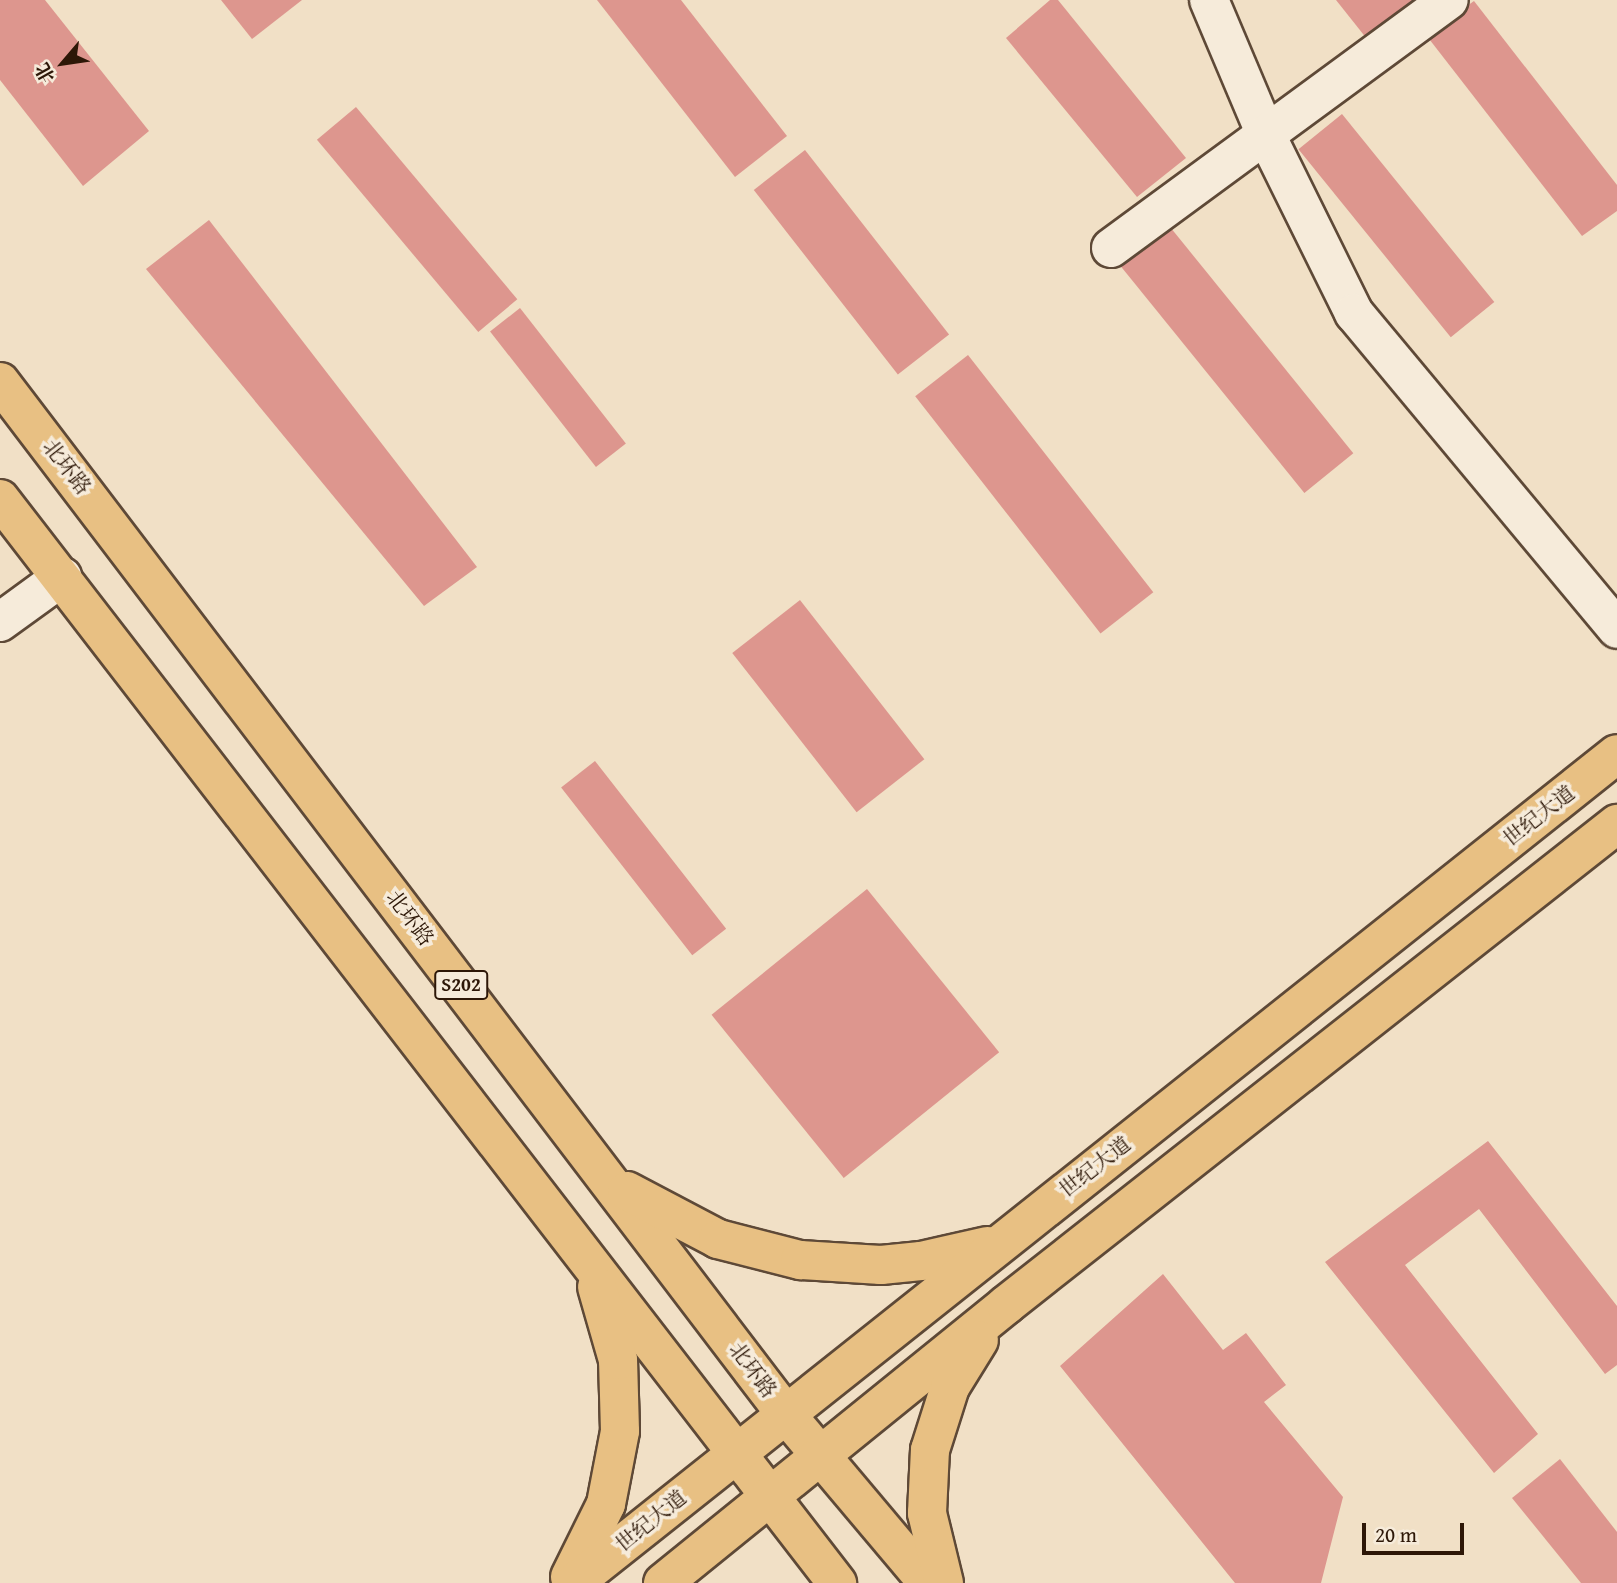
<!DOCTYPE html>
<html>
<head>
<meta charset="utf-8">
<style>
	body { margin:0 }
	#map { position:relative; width:1617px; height:1583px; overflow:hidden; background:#f1e0c6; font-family:"Gentium Book Plus","Noto Serif SC",serif }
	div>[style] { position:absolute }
	.building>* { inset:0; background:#dd968e; transform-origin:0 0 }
	.roads { filter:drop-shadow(2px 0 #5e4937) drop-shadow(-2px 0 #5e4937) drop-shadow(0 2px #5e4937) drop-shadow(0 -2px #5e4937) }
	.minor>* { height:38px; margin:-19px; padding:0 19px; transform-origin:19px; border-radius:19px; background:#f6ebda }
	.major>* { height:38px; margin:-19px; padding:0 19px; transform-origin:19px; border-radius:19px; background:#e8c083 }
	span { translate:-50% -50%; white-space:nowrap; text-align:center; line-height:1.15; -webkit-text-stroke:7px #f6ebda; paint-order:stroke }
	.shield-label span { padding:2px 5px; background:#f6ebda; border:2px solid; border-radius:5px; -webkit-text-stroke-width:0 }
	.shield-label { font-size:19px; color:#2d1707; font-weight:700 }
	.street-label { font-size:21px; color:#2d1707 }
	.north { position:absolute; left:28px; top:28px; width:70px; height:70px; -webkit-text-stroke:5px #f6ebda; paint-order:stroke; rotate:241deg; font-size:19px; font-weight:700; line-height:28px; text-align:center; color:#2d1707 }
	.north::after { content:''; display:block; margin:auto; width:24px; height:32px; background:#2d1707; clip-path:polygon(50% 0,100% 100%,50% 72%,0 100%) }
	.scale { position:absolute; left:1362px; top:1523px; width:102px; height:32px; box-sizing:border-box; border:4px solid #2d1707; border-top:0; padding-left:9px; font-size:21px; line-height:24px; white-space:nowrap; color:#2d1707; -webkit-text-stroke:5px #f6ebda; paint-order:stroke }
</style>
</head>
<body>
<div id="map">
	<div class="building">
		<div style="clip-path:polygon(0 0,45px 0,149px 131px,83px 186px,0 80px)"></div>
		<div style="clip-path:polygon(221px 0,302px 0,252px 39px)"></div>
		<div style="clip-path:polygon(597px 0,681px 0,787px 136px,735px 177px)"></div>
		<div style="clip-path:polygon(1050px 0,1058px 0,1186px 158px,1137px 197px,1006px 38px)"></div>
		<div style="clip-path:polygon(1336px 0,1413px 0,1367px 39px)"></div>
		<div style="clip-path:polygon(1474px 1px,1617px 185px,1617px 211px,1582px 236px,1426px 35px)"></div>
		<div style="left:356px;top:107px;width:251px;height:51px;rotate:50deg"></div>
		<div style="left:1342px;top:114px;width:242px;height:56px;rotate:51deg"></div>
		<div style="left:805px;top:150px;width:234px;height:65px;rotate:52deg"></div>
		<div style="left:1162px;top:217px;width:304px;height:63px;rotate:51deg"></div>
		<div style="clip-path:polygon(209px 220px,477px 567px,424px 606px,146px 269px)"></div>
		<div style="left:520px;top:308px;width:172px;height:38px;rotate:52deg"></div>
		<div style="left:968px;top:355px;width:301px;height:67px;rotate:52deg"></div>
		<div style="left:800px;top:600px;width:202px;height:86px;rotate:52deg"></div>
		<div style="left:595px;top:761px;width:213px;height:43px;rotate:52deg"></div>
		<div style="left:867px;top:889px;width:210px;height:200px;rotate:51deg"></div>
		<div style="clip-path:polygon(1488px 1141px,1617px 1306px,1617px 1365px,1605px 1374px,1479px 1209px,1405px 1265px,1538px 1434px,1494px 1473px,1325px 1262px)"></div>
		<div style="clip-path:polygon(1163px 1274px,1223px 1350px,1246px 1333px,1286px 1385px,1264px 1402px,1343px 1497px,1321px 1583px,1235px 1583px,1060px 1366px)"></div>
		<div style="clip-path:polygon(1560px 1459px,1617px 1532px,1617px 1583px,1581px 1583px,1512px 1498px)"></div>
	</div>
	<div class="roads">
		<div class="minor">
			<div style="left:1209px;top:0;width:147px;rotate:67.1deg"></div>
			<div style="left:1266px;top:135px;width:199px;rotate:63.7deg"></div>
			<div style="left:1354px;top:313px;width:411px;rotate:50.2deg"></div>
			<div style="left:1111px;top:248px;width:419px;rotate:-36.3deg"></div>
			<div style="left:0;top:622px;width:77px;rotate:-36deg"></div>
		</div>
		<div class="major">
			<div style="left:0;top:382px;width:1294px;rotate:52.72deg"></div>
			<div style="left:784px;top:1412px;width:224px;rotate:49.9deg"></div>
			<div style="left:0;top:499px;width:1370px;rotate:52.33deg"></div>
			<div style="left:627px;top:1191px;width:103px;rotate:27.8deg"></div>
			<div style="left:718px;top:1239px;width:85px;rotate:14.4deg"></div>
			<div style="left:800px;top:1260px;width:81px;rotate:3.5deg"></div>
			<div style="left:881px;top:1265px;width:40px;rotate:-5.7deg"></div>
			<div style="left:921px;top:1261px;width:68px;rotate:-12.8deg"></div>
			<div style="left:570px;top:1577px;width:81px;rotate:-63.7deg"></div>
			<div style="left:606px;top:1504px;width:74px;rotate:-79.1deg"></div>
			<div style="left:620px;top:1431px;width:71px;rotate:-91.6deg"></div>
			<div style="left:618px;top:1360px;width:76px;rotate:-106deg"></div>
			<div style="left:574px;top:1583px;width:1332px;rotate:-38.48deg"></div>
			<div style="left:663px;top:1583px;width:442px;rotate:-39deg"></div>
			<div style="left:1006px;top:1305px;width:778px;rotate:-38.21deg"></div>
			<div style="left:944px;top:1583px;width:72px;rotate:-103.7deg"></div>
			<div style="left:927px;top:1513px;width:63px;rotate:-87.3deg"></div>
			<div style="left:930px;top:1450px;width:66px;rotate:-72.4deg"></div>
			<div style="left:950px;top:1387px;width:55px;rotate:-58.3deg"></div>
		</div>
	</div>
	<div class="shield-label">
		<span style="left:461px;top:985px">S202</span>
	</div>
	<div class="street-label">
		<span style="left:67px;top:467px;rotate:52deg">北环路</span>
		<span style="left:1539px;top:816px;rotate:-38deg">世纪大道</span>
		<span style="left:410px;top:918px;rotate:53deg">北环路</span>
		<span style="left:1095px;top:1167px;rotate:-38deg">世纪大道</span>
		<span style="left:753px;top:1370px;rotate:53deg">北环路</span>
		<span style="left:651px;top:1521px;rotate:-39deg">世纪大道</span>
	</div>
	<div class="north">北</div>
	<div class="scale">20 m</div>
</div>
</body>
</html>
